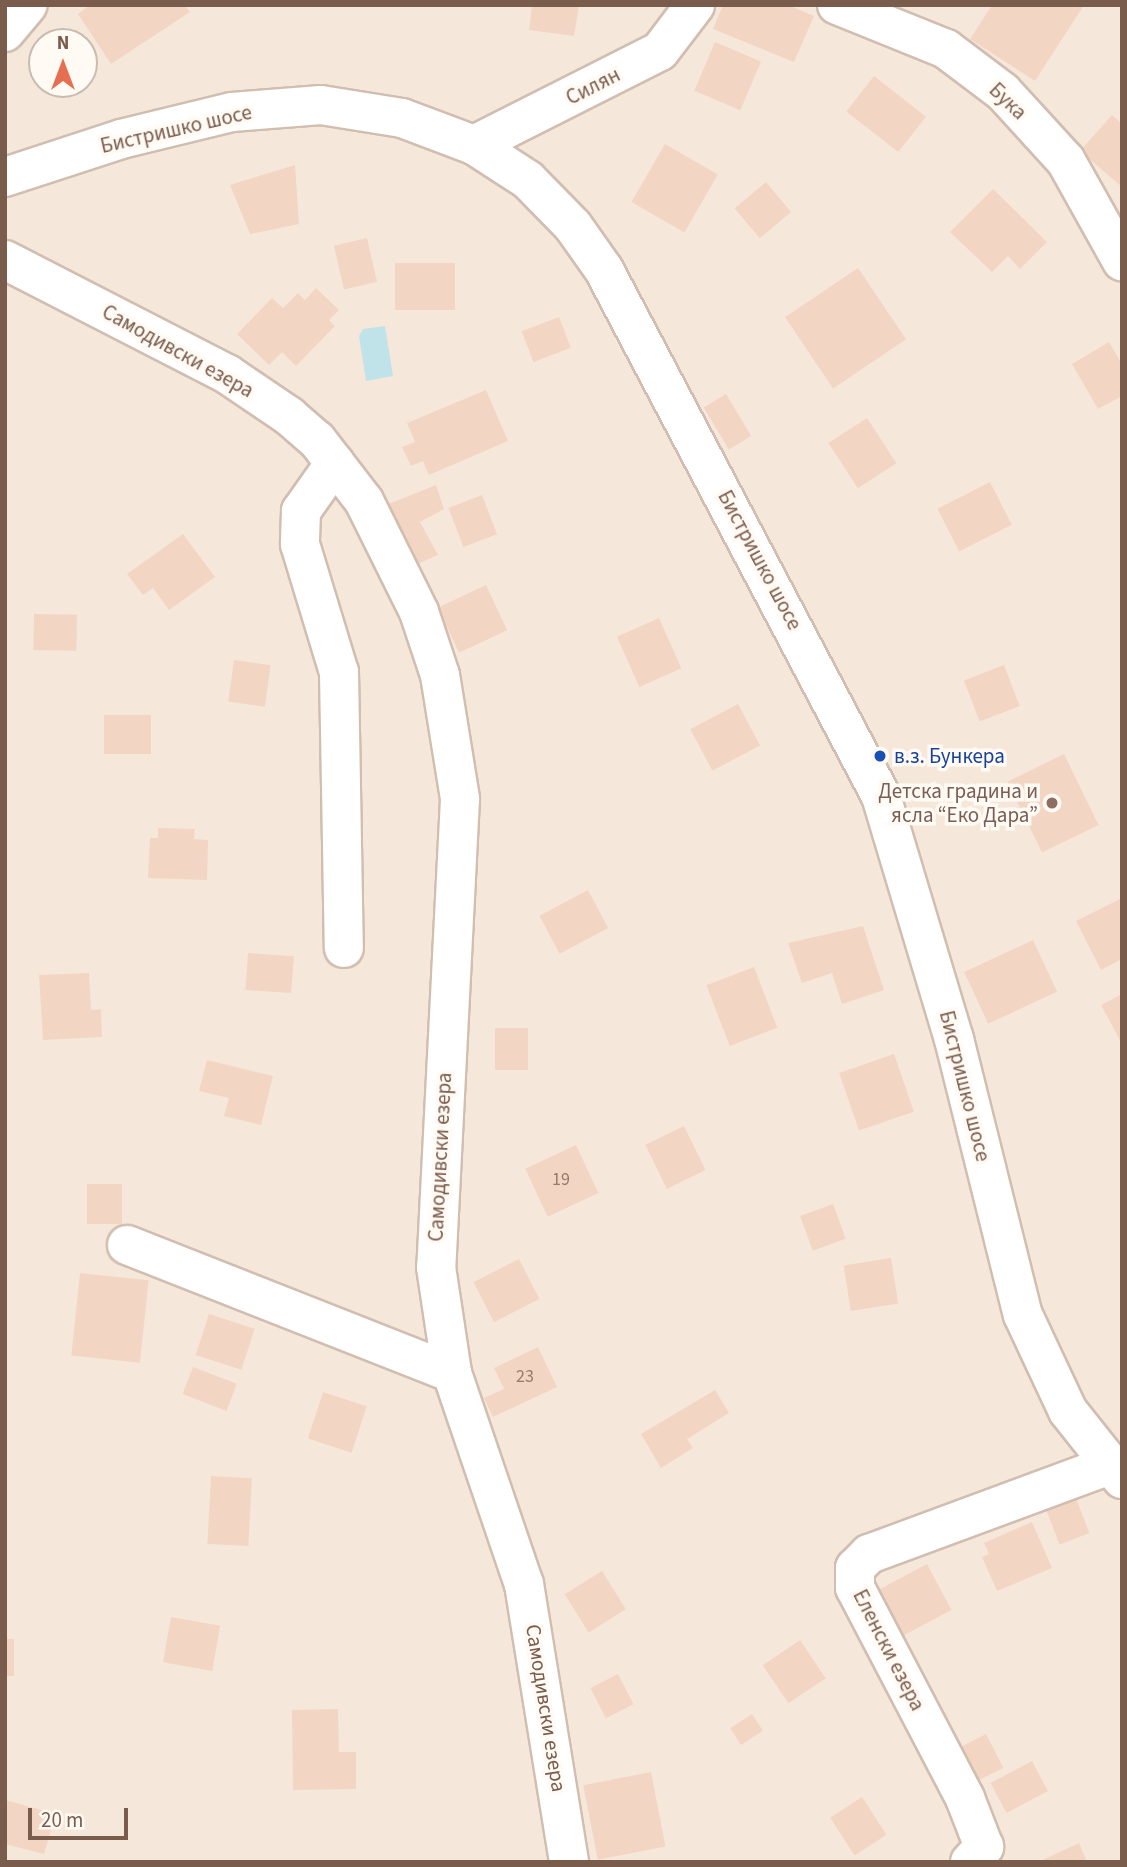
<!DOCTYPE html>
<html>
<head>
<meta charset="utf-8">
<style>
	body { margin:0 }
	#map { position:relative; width:1127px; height:1867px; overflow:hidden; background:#fdf6ec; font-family:"Source Sans 3",sans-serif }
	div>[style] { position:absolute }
	.residential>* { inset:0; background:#f5e8da }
	.water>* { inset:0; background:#bfe3e8 }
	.building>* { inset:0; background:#f3d5c3; transform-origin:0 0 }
	.roads { filter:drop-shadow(2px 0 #d1beb0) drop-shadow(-2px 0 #d1beb0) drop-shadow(0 2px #d1beb0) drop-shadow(0 -2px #d1beb0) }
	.minor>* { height:38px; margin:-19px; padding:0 19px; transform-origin:19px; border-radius:19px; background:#fff }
	.dots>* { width:19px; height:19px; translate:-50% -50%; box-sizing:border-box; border:4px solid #fffaf3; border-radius:50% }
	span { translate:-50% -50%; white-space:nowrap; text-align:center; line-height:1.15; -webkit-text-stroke:7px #fffaf3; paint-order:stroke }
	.number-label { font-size:18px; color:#987a6a }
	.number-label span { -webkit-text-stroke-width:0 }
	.street-label { font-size:21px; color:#7a5c4d }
	.transit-label { font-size:21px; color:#164399 }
	.left { translate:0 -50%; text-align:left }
	.education-label { font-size:21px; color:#785e54 }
	.right { translate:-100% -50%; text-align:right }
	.frame { position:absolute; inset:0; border:7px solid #7a5c4d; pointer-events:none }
	.north { position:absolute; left:28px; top:28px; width:70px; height:70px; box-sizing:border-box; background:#fffaf3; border:2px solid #cabbb1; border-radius:50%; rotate:0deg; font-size:19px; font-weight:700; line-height:28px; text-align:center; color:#7a5c4d }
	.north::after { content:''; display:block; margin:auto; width:24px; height:32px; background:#e76f51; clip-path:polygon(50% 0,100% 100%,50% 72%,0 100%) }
	.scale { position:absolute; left:28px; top:1808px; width:100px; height:32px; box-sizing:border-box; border:4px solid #7a5c4d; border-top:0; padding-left:9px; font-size:21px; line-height:24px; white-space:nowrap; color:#7a5c4d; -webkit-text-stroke:5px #fffaf3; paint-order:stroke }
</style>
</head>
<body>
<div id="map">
	<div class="residential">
		<div style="clip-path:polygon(evenodd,5px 5px,1122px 5px,1122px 1862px,5px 1862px,5px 5px,42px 42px,84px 42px,84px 84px,42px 84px,42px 42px)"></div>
	</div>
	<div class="water">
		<div style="clip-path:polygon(385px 326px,393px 376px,366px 381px,359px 336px,363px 329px)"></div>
	</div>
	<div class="building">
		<div style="clip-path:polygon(90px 5px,185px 5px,190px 12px,111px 64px,78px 14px)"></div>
		<div style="clip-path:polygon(532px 5px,579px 5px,574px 36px,529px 30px)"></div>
		<div style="clip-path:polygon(723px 5px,788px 5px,814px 16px,794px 62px,713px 29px)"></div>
		<div style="clip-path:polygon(992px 5px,1084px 5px,1035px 81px,970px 39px)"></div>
		<div style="left:715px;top:42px;width:50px;height:53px;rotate:23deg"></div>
		<div style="left:874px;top:76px;width:66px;height:45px;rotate:38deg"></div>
		<div style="clip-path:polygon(1112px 115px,1122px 124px,1122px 187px,1080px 151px)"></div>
		<div style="left:665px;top:144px;width:61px;height:67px;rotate:30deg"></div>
		<div style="clip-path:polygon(295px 165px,299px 224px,250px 234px,230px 185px)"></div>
		<div style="left:766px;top:182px;width:39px;height:41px;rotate:50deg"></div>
		<div style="clip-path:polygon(993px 189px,1047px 242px,1020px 269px,1008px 256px,992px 272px,950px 232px)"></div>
		<div style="left:367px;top:238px;width:45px;height:34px;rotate:77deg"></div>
		<div style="left:395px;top:263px;width:60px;height:47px"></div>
		<div style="left:858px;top:268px;width:86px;height:88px;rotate:56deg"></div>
		<div style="clip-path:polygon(316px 288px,339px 310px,329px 320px,335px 326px,296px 366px,282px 352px,269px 365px,237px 334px,272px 298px,283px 308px,298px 293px,305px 300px)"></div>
		<div style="left:559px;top:317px;width:33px;height:40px;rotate:69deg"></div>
		<div style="clip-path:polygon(1109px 342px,1122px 364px,1122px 396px,1098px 409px,1072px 364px)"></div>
		<div style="clip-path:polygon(486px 390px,508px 441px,429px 475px,423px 461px,411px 466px,402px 447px,415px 442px,407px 423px)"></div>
		<div style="left:726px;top:394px;width:49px;height:26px;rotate:59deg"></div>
		<div style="left:867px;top:418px;width:54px;height:46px;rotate:57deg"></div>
		<div style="left:990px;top:482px;width:48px;height:59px;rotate:63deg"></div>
		<div style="clip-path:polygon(436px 485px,444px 509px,420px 522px,438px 555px,415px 565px,381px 507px)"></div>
		<div style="left:482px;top:495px;width:42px;height:36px;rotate:69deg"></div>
		<div style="clip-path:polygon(183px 534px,215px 577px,169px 610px,153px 588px,143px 595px,127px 574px)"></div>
		<div style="left:486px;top:585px;width:50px;height:53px;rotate:65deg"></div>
		<div style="left:34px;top:614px;width:43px;height:36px;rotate:1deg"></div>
		<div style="left:659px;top:618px;width:55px;height:46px;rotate:66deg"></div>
		<div style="left:234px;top:660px;width:37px;height:42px;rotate:8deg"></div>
		<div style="left:1004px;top:665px;width:44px;height:43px;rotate:69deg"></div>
		<div style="left:738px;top:704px;width:47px;height:54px;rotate:62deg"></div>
		<div style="left:151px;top:715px;width:39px;height:47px;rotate:90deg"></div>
		<div style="left:1064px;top:754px;width:79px;height:63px;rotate:64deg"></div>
		<div style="clip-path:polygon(158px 828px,195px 829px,194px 839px,208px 840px,207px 880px,148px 878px,150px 838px,158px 838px)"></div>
		<div style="left:588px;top:890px;width:43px;height:55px;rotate:62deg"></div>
		<div style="clip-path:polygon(1122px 898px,1122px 959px,1101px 970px,1076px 921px)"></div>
		<div style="clip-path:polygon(863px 926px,884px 990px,842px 1004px,832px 973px,802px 983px,788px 943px)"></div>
		<div style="left:1033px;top:940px;width:57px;height:76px;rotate:65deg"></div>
		<div style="left:248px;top:953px;width:46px;height:37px;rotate:4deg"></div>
		<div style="left:754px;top:967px;width:65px;height:51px;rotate:69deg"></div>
		<div style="clip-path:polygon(89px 973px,91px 1010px,101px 1009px,102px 1037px,43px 1040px,39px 975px)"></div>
		<div style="clip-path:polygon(1122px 994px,1122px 1044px,1101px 1005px)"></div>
		<div style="left:495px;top:1028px;width:33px;height:42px"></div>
		<div style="left:894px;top:1054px;width:61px;height:58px;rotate:71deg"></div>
		<div style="clip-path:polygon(207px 1060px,273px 1076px,261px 1125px,224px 1116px,229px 1098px,199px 1091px)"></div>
		<div style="left:684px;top:1126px;width:49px;height:43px;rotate:64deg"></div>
		<div style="left:576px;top:1145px;width:53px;height:56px;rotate:65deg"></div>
		<div style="left:87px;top:1184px;width:35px;height:40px"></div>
		<div style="left:833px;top:1204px;width:37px;height:35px;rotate:70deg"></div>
		<div style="left:891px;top:1258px;width:46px;height:48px;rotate:81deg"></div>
		<div style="left:519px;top:1259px;width:45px;height:51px;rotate:63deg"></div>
		<div style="left:80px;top:1273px;width:69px;height:83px;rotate:6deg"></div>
		<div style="left:209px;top:1314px;width:48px;height:43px;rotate:18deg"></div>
		<div style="clip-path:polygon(538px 1347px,557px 1387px,493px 1417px,484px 1398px,504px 1389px,494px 1368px)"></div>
		<div style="left:193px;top:1367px;width:47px;height:29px;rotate:21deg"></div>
		<div style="clip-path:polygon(715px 1390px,729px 1413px,687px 1439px,693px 1448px,661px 1468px,641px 1434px)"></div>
		<div style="left:323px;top:1392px;width:46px;height:49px;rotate:18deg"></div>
		<div style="left:211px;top:1476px;width:41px;height:68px;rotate:3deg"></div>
		<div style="left:1074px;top:1493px;width:43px;height:32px;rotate:69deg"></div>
		<div style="clip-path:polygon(1032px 1522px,1052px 1568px,997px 1591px,982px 1557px,989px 1554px,984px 1543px)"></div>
		<div style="left:927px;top:1564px;width:52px;height:58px;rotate:62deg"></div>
		<div style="left:602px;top:1571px;width:45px;height:44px;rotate:58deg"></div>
		<div style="left:171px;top:1617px;width:50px;height:46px;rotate:10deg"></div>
		<div style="left:5px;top:1639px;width:9px;height:37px"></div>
		<div style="left:800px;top:1640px;width:46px;height:45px;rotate:56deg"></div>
		<div style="left:618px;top:1674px;width:34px;height:31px;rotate:63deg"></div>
		<div style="clip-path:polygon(338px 1709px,339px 1752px,356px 1752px,356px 1789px,293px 1790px,292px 1710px)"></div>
		<div style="left:752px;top:1714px;width:20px;height:26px;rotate:57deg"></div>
		<div style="left:986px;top:1734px;width:38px;height:35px;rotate:63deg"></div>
		<div style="left:1032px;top:1761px;width:34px;height:47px;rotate:62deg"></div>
		<div style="left:651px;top:1772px;width:76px;height:69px;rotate:79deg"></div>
		<div style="left:862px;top:1797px;width:45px;height:38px;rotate:57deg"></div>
		<div style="clip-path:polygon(5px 1800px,56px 1814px,44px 1854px,5px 1844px)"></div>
		<div style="clip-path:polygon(1079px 1843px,1087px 1862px,1038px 1862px)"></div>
	</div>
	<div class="roads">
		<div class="minor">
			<div style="left:837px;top:5px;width:118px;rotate:22deg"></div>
			<div style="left:946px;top:49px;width:71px;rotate:37deg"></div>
			<div style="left:1003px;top:92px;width:93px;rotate:47.6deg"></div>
			<div style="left:1066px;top:161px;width:115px;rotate:60.8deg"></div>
			<div style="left:5px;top:32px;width:35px;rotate:-50deg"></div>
			<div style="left:474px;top:145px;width:208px;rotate:-26.8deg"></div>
			<div style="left:660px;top:51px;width:58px;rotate:-52.7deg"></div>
			<div style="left:5px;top:177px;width:122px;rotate:-18.1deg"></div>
			<div style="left:121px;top:139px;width:114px;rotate:-13.7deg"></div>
			<div style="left:232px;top:112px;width:89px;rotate:-4.5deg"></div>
			<div style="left:321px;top:105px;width:82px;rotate:9.1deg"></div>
			<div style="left:402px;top:118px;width:77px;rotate:20.6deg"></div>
			<div style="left:474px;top:145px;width:64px;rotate:32.9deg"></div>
			<div style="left:528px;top:180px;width:64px;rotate:45.6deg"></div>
			<div style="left:573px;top:226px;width:54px;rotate:54.8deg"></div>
			<div style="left:604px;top:270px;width:594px;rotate:62.23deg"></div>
			<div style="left:881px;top:796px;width:254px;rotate:73.3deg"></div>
			<div style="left:954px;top:1039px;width:284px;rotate:76deg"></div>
			<div style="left:1023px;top:1315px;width:106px;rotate:64.9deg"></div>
			<div style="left:1068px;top:1411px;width:87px;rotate:51.5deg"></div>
			<div style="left:5px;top:260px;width:250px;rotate:27.2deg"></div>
			<div style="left:227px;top:374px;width:75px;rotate:34.1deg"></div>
			<div style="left:289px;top:416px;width:37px;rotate:41deg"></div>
			<div style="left:317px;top:440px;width:77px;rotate:52.4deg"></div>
			<div style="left:364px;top:501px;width:124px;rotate:63.6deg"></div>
			<div style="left:419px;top:612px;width:66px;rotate:71.6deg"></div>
			<div style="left:440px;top:675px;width:126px;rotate:80.8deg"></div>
			<div style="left:460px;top:799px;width:469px;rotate:92.9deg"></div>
			<div style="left:436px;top:1267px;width:107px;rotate:81.4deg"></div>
			<div style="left:452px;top:1373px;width:223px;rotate:71.2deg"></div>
			<div style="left:524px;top:1584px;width:282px;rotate:80.8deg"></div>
			<div style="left:335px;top:463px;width:59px;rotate:125.3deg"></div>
			<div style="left:301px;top:511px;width:33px;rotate:92deg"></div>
			<div style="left:300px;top:544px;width:134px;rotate:73.1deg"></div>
			<div style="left:339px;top:672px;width:276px;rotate:89deg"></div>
			<div style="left:127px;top:1245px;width:349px;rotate:21.5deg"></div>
			<div style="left:970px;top:1862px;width:21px;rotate:-47deg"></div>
			<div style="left:984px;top:1847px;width:53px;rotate:-111.2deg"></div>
			<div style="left:965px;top:1798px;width:237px;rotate:-117.6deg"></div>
			<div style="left:855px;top:1588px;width:20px;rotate:-90deg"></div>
			<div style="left:855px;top:1568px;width:20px;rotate:-45deg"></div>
			<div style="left:869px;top:1554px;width:256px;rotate:-20.3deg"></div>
		</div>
	</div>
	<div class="dots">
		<div style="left:880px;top:756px;background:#1a4fb4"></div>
		<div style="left:1052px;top:803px;background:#8d6e63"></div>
	</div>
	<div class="number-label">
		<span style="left:561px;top:1180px">19</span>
		<span style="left:525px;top:1377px">23</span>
	</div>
	<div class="street-label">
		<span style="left:593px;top:86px;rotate:-27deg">Силян</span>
		<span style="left:1008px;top:101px;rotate:44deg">Бука</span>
		<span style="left:176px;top:129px;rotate:-13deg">Бистришко шосе</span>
		<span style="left:178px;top:351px;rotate:29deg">Самодивски езера</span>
		<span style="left:760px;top:560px;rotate:62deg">Бистришко шосе</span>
		<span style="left:965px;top:1086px;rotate:76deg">Бистришко шосе</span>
		<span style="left:440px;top:1157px;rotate:-87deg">Самодивски езера</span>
		<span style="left:889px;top:1650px;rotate:63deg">Еленски езера</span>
		<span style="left:546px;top:1708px;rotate:81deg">Самодивски езера</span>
	</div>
	<div class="transit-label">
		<span class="left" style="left:894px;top:756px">в.з. Бункера</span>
	</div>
	<div class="education-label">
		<span class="right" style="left:1038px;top:803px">Детска градина и<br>ясла “Еко Дара”</span>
	</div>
	<div class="frame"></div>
	<div class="north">N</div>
	<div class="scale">20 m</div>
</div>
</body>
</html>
